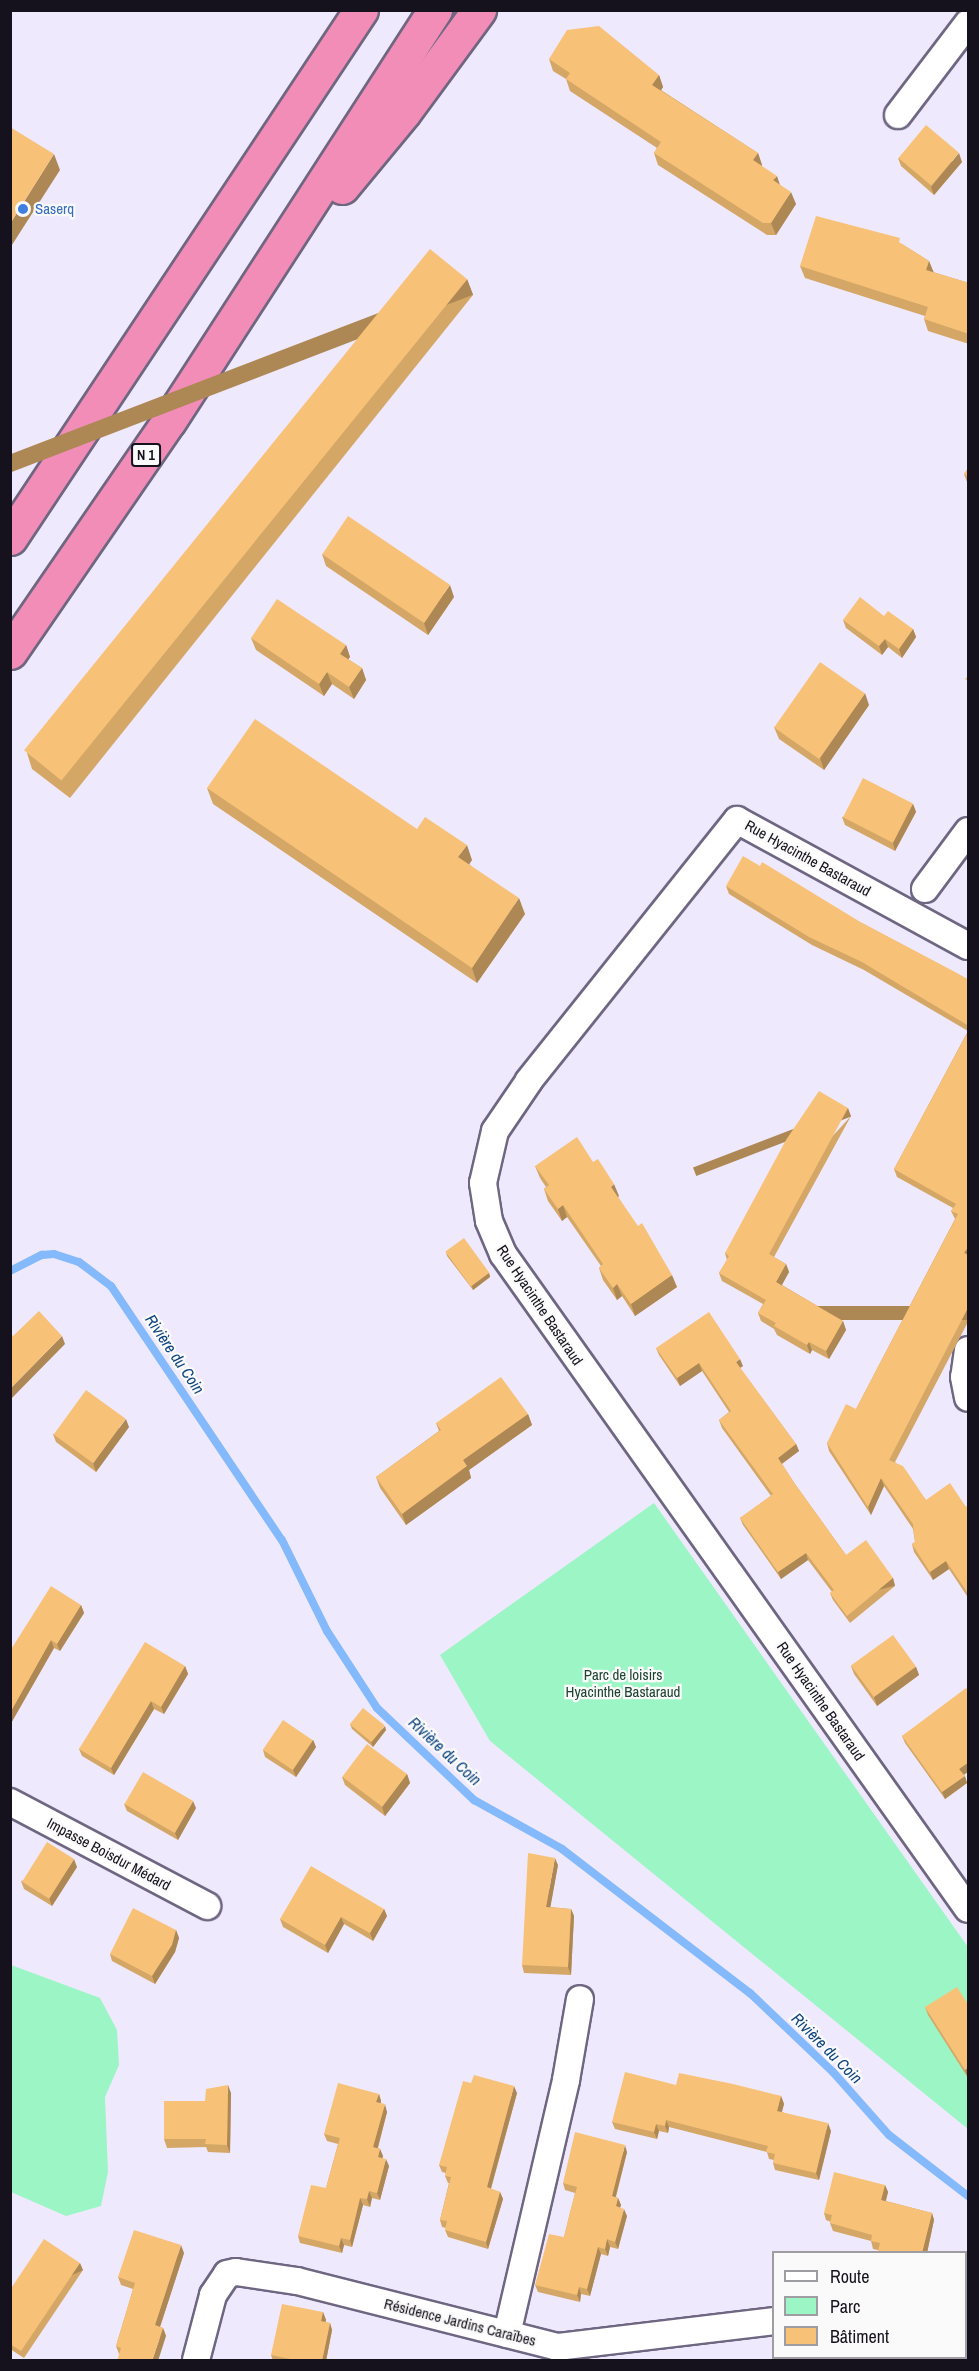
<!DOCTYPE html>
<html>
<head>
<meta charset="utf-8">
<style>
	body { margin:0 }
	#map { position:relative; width:979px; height:2371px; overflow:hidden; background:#efe9fd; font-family:"Archivo Narrow",sans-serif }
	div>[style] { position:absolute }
	.green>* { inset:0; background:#9cf5c4 }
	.stream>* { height:8px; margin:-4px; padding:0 4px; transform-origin:4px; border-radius:4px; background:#84b9fb }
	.roads { filter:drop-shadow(2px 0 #6f6682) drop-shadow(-2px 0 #6f6682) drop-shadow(0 2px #6f6682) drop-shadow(0 -2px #6f6682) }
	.street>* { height:26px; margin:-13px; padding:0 13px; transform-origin:13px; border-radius:13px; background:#fff }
	.highway>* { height:33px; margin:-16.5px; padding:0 16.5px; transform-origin:16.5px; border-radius:16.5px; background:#f28db8 }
	.wall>* { inset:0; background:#d4a767 }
	.shaded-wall>* { inset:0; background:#ad8854; transform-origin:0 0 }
	.building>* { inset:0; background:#f7c278; transform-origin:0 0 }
	.dots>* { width:16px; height:16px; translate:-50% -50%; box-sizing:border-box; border:3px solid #fafafa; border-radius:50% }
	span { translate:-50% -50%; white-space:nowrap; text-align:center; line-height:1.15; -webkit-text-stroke:4.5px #fafafa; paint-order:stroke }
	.shield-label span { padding:2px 4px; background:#fafafa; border:2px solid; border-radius:4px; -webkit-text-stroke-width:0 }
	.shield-label { font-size:14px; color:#16121d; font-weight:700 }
	.shop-label { font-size:15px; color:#366cbe }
	.left { translate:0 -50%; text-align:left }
	.street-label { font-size:15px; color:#16121d }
	.park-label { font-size:15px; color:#1e4431 }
	.water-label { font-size:16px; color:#0c437d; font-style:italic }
	.frame { position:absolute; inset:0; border:12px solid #16121d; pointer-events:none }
	.legend { position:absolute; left:772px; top:2251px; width:195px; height:108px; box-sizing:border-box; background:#fafafa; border:2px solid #9f9da2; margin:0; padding:8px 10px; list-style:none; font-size:18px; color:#16121d }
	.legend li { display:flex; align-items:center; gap:12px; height:30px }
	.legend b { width:30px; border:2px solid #9f9da2 }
</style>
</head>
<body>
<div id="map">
	<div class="green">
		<div style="clip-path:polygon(654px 1503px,968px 1947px,968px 2129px,490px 1741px,440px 1655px)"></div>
		<div style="clip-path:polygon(11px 1965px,100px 1998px,117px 2030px,119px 2065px,105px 2097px,108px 2172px,101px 2206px,66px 2216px,11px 2192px)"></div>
	</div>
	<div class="stream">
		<div style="left:10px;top:1271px;width:36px;rotate:-27deg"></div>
		<div style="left:42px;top:1255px;width:12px;rotate:-5deg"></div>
		<div style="left:54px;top:1254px;width:26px;rotate:18deg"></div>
		<div style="left:79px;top:1262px;width:40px;rotate:37deg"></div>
		<div style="left:111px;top:1286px;width:306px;rotate:56.1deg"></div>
		<div style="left:282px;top:1540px;width:102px;rotate:63.7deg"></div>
		<div style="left:327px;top:1631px;width:92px;rotate:57deg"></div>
		<div style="left:377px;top:1708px;width:134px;rotate:43.5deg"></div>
		<div style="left:474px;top:1800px;width:101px;rotate:29.1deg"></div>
		<div style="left:562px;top:1849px;width:237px;rotate:37.5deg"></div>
		<div style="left:750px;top:1993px;width:115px;rotate:43.6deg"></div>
		<div style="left:833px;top:2072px;width:84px;rotate:48.4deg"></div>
		<div style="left:889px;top:2135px;width:100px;rotate:37.7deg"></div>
	</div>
	<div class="roads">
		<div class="street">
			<div style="left:898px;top:115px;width:116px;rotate:-52.7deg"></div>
			<div style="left:925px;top:889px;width:72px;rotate:-53.4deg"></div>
			<div style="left:968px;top:946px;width:263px;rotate:-151.4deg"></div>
			<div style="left:737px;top:820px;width:334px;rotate:128.6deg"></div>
			<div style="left:529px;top:1081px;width:60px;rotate:124.2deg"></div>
			<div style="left:495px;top:1131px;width:53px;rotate:103deg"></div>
			<div style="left:483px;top:1183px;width:38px;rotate:81deg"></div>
			<div style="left:489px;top:1221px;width:36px;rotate:67deg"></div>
			<div style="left:503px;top:1254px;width:803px;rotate:54.63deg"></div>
			<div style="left:968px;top:1350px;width:27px;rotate:98deg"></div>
			<div style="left:964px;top:1377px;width:21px;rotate:79deg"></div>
			<div style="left:10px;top:1802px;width:223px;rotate:27.8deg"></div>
			<div style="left:507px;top:2334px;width:261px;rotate:-76.9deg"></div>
			<div style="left:566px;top:2080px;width:82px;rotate:-80.2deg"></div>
			<div style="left:958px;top:2358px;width:5px;rotate:22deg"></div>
			<div style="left:196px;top:2360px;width:67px;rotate:-75.3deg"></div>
			<div style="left:213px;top:2295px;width:25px;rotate:-56deg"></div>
			<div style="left:227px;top:2274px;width:9px;rotate:-13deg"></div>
			<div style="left:236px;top:2272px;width:62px;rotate:8.4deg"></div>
			<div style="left:297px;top:2281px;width:268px;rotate:14.2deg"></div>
			<div style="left:557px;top:2347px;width:219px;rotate:-6.8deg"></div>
		</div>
		<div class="highway">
			<div style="left:342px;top:187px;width:97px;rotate:-50.4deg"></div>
			<div style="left:404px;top:112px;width:127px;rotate:-53.7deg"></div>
			<div style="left:10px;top:538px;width:634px;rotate:-56.39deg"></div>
			<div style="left:10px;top:652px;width:280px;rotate:-55.5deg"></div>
			<div style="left:169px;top:421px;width:490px;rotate:-57.1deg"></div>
		</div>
	</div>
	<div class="wall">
		<div style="clip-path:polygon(549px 59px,659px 75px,663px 87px,661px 90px,758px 153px,762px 165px,761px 166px,780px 185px,796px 204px,776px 235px,767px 235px,658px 165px,654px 153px,657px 148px,570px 91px,566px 79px,553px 71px)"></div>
		<div style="clip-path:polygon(898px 158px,962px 162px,934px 195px,901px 166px)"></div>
		<div style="clip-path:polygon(902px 244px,929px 261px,933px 272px,969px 283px,969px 344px,928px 331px,924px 319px,925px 316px,805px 278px,800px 266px)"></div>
		<div style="clip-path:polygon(467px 279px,473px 295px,70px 798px,32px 769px,27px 753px)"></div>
		<div style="clip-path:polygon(969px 467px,969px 483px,967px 482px,964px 474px)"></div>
		<div style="clip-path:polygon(322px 554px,454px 597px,428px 635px,326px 566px)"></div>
		<div style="clip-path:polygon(884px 616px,913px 629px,916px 637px,902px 658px,888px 647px,882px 655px,846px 628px,843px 620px)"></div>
		<div style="clip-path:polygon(251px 638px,346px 645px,350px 657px,348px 659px,362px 668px,366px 680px,354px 699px,332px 684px,324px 696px,256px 650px)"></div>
		<div style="clip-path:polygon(869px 705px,824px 770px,779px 739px,774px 727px)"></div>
		<div style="clip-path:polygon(207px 788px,417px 829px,472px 860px,469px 864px,525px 914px,477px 983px,213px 804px)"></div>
		<div style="clip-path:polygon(913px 804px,916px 812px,895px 851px,845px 825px,842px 817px)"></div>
		<div style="clip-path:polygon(726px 886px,862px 923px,969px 980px,969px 1320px,895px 1462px,926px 1500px,966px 1507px,969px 1505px,969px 1599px,949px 1569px,933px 1580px,914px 1552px,912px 1544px,915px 1542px,913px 1529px,884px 1486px,871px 1515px,829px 1451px,827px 1443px,856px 1409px,955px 1219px,951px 1211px,953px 1208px,897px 1177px,894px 1169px,968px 1031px,864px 970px,812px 945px,729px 894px)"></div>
		<div style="clip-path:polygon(851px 1116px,774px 1257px,786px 1264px,789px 1272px,782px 1285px,843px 1321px,846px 1330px,829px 1359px,812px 1350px,810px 1354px,777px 1335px,774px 1329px,761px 1321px,758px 1313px,763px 1304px,722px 1281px,719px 1273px,727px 1260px,725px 1253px)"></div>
		<div style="clip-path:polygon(593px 1162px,619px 1196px,618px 1197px,677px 1287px,635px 1316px,622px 1296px,617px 1300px,603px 1280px,599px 1268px,601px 1266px,567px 1217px,562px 1221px,548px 1201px,544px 1189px,546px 1187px,540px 1178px,535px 1166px)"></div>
		<div style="clip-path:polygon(446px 1252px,489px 1273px,490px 1277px,473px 1290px,447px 1256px)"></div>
		<div style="clip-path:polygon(656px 1348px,743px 1366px,740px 1368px,796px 1444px,799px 1451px,782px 1464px,795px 1484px,846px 1555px,893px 1578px,895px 1586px,850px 1623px,833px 1600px,830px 1593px,832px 1592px,808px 1560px,781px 1579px,743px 1525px,740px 1518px,771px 1496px,722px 1428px,719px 1420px,729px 1412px,702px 1371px,680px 1386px,659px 1355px)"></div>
		<div style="clip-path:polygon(528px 1414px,532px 1425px,469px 1470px,471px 1478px,406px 1525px,380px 1488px,376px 1477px,439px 1431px,436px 1423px)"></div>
		<div style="clip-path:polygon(129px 1427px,96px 1472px,56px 1442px,53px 1434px)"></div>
		<div style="clip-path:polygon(81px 1605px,84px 1613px,60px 1651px,54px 1648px,10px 1725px,10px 1651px)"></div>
		<div style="clip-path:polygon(185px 1666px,188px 1674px,164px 1714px,154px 1709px,114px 1775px,82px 1756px,79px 1749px)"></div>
		<div style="clip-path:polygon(851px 1666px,916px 1667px,919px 1675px,877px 1706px,854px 1674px)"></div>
		<div style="clip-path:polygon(969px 1692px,969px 1771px,964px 1775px,967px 1783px,945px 1799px,905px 1743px,902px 1736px)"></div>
		<div style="clip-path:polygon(350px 1724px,386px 1730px,373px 1747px,352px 1729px)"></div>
		<div style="clip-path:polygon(313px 1740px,316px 1747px,296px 1777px,265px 1757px,263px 1750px)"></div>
		<div style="clip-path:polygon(407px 1774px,410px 1783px,385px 1816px,345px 1785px,342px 1777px)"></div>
		<div style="clip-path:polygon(124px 1804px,196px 1808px,178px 1840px,127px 1811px)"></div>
		<div style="clip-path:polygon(558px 1865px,550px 1907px,571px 1909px,574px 1916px,571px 1975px,524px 1973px,522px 1965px)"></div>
		<div style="clip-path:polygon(77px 1867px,52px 1906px,24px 1889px,21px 1881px)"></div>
		<div style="clip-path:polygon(384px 1909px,387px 1916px,373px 1941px,344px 1924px,328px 1953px,283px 1927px,280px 1919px)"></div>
		<div style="clip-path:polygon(176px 1930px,179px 1938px,175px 1952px,155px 1984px,112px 1961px,110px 1954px)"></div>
		<div style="clip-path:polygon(969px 2006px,969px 2077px,968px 2078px,928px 2015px,925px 2007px)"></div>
		<div style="clip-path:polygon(676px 2085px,781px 2096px,784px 2104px,782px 2112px,831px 2131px,819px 2180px,775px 2170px,773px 2163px,774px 2160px,769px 2159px,767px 2152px,669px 2127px,668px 2133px,659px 2131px,657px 2139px,615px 2129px,612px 2122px)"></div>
		<div style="clip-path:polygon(231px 2093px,230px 2153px,208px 2152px,206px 2147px,167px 2148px,164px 2139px,205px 2101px)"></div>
		<div style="clip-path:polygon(517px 2093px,491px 2189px,500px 2192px,503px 2199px,488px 2249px,448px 2237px,445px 2230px,446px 2228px,442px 2227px,440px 2220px,449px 2183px,448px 2183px,445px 2176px,446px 2173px,442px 2172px,439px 2165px)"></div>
		<div style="clip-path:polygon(379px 2094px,381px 2101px,381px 2103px,387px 2112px,378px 2148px,380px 2149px,383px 2156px,382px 2158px,389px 2166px,380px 2200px,372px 2198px,370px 2207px,363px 2205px,352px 2247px,344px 2245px,342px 2253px,300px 2243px,298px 2236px,326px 2188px,338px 2144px,327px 2141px,324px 2134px)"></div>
		<div style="clip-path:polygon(627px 2152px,616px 2197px,618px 2198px,621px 2205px,620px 2207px,627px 2216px,618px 2249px,610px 2247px,608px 2256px,601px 2254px,590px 2296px,581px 2294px,580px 2302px,538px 2292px,535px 2285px,564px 2237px,575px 2193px,565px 2190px,563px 2183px)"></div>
		<div style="clip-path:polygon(885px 2185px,888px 2192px,886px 2201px,932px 2213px,934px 2220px,927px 2253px,878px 2253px,878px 2250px,873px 2249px,871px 2241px,833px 2231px,830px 2223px,831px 2222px,826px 2220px,824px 2213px)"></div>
		<div style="clip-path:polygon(184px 2253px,160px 2327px,163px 2328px,166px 2336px,119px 2354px,116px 2346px,133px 2289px,121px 2285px,118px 2277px)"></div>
		<div style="clip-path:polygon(83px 2270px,24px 2358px,10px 2349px,10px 2290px)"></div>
		<div style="clip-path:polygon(323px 2312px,326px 2320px,325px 2322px,330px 2323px,332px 2330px,326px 2361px,273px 2361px,271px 2355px)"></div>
	</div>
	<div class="shaded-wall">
		<div style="clip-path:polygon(659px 75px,663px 87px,657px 97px,652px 85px)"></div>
		<div style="clip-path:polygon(758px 153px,762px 165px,757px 172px,753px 160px)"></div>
		<div style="clip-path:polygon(959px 153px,962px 162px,934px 195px,931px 187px)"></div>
		<div style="clip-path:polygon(54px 154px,60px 170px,10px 248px,10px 224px)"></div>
		<div style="clip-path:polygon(777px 176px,781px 188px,773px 180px)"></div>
		<div style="clip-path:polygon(791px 192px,796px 204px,776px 235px,771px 223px)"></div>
		<div style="clip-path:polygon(929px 261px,934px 273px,926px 270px)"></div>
		<div style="left:467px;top:279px;width:17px;height:645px;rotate:69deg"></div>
		<div style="clip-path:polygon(450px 585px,454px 597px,428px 635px,424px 623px)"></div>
		<div style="clip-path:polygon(913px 629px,916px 637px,902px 658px,899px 649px)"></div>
		<div style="clip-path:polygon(885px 639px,888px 647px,882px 655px,879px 646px)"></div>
		<div style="clip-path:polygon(346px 645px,350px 657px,344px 666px,340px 654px)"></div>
		<div style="clip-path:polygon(362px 668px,366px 680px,354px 699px,349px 687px)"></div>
		<div style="clip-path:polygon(327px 672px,332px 684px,324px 696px,319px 684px)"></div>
		<div style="clip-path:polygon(865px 693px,869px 705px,824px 770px,820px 758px)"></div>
		<div style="clip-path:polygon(913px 804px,916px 812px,895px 851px,893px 843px)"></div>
		<div style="clip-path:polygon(467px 845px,472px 860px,464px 872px,458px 857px)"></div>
		<div style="clip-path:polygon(519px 898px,525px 914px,477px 983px,472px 968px)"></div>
		<div style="left:848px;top:1108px;width:9px;height:166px;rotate:69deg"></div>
		<div style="clip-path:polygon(614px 1184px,619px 1196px,615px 1199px,611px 1187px)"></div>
		<div style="clip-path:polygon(563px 1205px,567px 1217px,562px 1221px,558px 1209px)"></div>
		<div style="clip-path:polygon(969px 1246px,969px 1259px,964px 1253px)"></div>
		<div style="clip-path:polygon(786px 1264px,789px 1272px,779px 1290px,776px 1282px)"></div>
		<div style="clip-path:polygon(489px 1273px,490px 1277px,473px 1290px,472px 1286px)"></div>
		<div style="clip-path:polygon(672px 1275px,677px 1287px,635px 1316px,631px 1304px)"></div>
		<div style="clip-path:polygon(617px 1284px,622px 1296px,617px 1300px,613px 1288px)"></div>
		<div style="left:969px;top:1306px;width:14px;height:174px;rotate:90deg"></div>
		<div style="clip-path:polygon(843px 1321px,846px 1330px,829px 1359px,826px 1351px)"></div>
		<div style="clip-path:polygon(62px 1336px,65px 1344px,10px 1400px,10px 1389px)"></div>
		<div style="clip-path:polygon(809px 1342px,812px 1350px,810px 1354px,807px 1345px)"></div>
		<div style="clip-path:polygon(740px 1359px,743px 1366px,738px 1369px,736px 1362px)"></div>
		<div style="clip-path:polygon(699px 1363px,702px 1371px,680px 1386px,677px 1378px)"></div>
		<div style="clip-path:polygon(528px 1414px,532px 1425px,469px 1470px,471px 1478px,406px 1525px,402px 1514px,463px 1460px)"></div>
		<div style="clip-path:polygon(126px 1419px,129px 1427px,96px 1472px,93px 1463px)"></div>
		<div style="clip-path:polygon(796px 1444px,799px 1451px,780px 1465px,778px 1458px)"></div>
		<div style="clip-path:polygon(881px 1478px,884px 1486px,871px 1515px,868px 1507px)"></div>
		<div style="clip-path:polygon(806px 1553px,808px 1560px,781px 1579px,778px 1572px)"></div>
		<div style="clip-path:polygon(946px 1561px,949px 1569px,933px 1580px,930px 1572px)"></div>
		<div style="left:893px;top:1578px;width:8px;height:60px;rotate:76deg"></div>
		<div style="clip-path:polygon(81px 1605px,84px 1613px,60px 1651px,57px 1644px)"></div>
		<div style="clip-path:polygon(51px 1640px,54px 1648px,10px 1725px,10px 1713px)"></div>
		<div style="clip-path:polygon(185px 1666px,188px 1674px,164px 1714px,161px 1707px)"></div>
		<div style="clip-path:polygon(916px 1667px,919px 1675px,877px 1706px,874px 1697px)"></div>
		<div style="clip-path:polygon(151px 1701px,154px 1709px,114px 1775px,111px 1768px)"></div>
		<div style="clip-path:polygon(385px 1726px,386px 1730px,373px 1747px,371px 1742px)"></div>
		<div style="clip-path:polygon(313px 1740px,316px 1747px,296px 1777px,293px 1770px)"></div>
		<div style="clip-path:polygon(969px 1762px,969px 1771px,962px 1776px,959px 1769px)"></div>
		<div style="clip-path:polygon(407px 1774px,410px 1783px,385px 1816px,382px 1807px)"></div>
		<div style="clip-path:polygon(965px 1776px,967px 1783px,945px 1799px,942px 1792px)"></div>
		<div style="clip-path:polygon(193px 1801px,196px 1808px,178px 1840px,175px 1833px)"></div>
		<div style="clip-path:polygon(555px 1858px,558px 1865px,549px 1915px,546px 1907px)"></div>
		<div style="clip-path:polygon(74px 1859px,77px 1867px,52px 1906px,49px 1898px)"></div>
		<div style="clip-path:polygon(384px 1909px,387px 1916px,373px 1941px,370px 1933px)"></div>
		<div style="clip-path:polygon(571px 1909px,574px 1916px,571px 1975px,568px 1967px)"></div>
		<div style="clip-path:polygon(341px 1917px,344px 1924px,328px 1953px,325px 1945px)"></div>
		<div style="clip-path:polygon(176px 1930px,179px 1938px,175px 1952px,155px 1984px,152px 1976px)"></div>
		<div style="clip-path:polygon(969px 2067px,969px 2077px,968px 2078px,965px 2070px)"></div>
		<div style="clip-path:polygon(228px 2085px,231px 2093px,230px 2153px,227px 2145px)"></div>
		<div style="clip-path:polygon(514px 2086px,517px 2093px,489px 2195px,487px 2187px)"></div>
		<div style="clip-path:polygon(379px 2094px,381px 2101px,379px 2110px,376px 2102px)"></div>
		<div style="clip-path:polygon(781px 2096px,784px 2104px,780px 2118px,777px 2111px)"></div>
		<div style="clip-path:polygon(385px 2104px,387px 2112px,376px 2154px,373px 2147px)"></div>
		<div style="clip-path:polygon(666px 2120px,669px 2127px,668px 2133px,665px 2126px)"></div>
		<div style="clip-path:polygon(828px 2123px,831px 2131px,819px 2180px,816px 2173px)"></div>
		<div style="clip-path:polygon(656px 2124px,659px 2131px,657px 2139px,654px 2132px)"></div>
		<div style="clip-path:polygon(625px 2145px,627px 2152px,614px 2203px,612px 2196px)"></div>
		<div style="clip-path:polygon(380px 2149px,383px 2156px,381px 2165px,378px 2157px)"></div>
		<div style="clip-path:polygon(386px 2159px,389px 2166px,380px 2200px,377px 2193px)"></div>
		<div style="clip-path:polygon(885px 2185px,888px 2192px,884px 2207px,881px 2200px)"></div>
		<div style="clip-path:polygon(369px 2191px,372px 2198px,370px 2207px,367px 2199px)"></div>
		<div style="clip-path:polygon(500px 2192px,503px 2199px,488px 2249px,486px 2242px)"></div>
		<div style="clip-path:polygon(360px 2198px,363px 2205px,352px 2247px,350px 2240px)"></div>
		<div style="clip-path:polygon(618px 2198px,621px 2205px,618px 2213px,616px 2206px)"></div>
		<div style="clip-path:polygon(624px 2209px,627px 2216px,618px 2249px,615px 2242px)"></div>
		<div style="clip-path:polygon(932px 2213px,934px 2220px,927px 2253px,922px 2253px)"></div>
		<div style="clip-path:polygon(341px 2238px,344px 2245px,342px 2253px,339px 2246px)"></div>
		<div style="clip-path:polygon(607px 2239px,610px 2247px,608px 2256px,605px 2249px)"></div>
		<div style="clip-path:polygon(181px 2245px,184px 2253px,158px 2333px,155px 2325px)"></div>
		<div style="clip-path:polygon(598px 2247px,601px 2254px,590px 2296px,587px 2289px)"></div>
		<div style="left:80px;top:2263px;width:8px;height:106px;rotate:67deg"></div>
		<div style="clip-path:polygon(579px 2287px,581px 2294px,580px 2302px,577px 2295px)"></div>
		<div style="clip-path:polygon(323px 2312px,326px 2320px,324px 2328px,321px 2321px)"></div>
		<div style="clip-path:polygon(330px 2323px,332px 2330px,326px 2361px,322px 2361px)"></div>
		<div style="clip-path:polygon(163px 2328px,166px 2336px,158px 2361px,152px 2361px)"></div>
	</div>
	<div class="building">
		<div style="clip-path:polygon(599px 26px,659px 75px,652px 85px,758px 153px,753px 160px,777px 176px,773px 180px,791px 192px,771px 223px,763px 223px,654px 153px,661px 142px,566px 79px,570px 73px,549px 59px,567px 30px)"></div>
		<div style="left:926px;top:125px;width:43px;height:43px;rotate:40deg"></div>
		<div style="clip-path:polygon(10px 127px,54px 154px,10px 224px)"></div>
		<div style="clip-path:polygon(816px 216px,900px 238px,899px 242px,929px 261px,926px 270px,969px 283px,969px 334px,924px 319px,928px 307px,800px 266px)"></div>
		<div style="left:430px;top:249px;width:48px;height:645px;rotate:39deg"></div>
		<div style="clip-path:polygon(969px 467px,969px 477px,964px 474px)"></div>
		<div style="left:348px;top:516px;width:123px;height:46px;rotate:34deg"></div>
		<div style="clip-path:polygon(860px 597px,884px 616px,888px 611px,913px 629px,899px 649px,885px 639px,879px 646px,843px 620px)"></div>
		<div style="clip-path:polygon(277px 599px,346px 645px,340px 654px,362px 668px,349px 687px,327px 672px,319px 684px,251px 638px)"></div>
		<div style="left:820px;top:662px;width:55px;height:80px;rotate:35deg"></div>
		<div style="clip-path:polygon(969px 675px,969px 682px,965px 679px)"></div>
		<div style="clip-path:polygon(255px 719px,417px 829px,425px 817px,467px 845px,458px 857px,519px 898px,472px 968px,207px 788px)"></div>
		<div style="left:863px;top:778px;width:56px;height:44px;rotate:27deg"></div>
		<div style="clip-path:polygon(743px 856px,760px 866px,762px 862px,862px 923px,955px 972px,969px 980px,969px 1026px,862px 962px,809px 937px,726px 886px)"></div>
		<div style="clip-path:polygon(969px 1030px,969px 1246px,964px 1253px,969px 1255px,969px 1306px,889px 1460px,903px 1466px,926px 1500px,950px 1483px,966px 1507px,969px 1505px,969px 1595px,946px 1561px,930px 1572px,912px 1544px,915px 1542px,913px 1524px,881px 1478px,868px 1507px,827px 1443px,846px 1404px,856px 1409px,958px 1214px,951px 1211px,956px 1204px,894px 1169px)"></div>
		<div style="clip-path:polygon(819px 1091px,848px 1108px,769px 1254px,786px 1264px,776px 1282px,843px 1321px,826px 1351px,809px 1342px,807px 1345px,774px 1326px,776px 1323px,758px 1313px,766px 1300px,719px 1273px,729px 1256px,725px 1253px,786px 1140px)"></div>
		<div style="clip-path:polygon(577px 1137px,593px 1162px,598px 1159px,614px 1184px,611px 1187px,638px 1226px,642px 1223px,672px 1275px,631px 1304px,617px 1284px,613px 1288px,599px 1268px,603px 1264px,563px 1205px,558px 1209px,544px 1189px,549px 1185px,535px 1166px)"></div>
		<div style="left:464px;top:1238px;width:43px;height:23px;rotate:54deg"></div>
		<div style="clip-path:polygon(39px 1311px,62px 1336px,10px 1389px,10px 1334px,13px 1336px)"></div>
		<div style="clip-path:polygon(709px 1312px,740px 1359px,736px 1362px,796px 1444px,778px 1458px,795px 1484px,846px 1555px,866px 1540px,893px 1578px,847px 1616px,830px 1593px,834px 1590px,806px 1553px,778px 1572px,740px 1518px,773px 1494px,719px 1420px,731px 1411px,699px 1363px,677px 1378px,656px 1348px)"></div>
		<div style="clip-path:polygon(501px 1377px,528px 1414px,463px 1460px,467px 1466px,402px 1514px,376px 1477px,441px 1430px,436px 1423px)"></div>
		<div style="left:86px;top:1390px;width:49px;height:55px;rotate:36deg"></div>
		<div style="clip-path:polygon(51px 1586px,81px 1605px,57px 1644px,51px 1640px,10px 1713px,10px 1651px)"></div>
		<div style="left:893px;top:1635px;width:39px;height:52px;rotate:54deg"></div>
		<div style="clip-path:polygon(145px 1642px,185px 1666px,161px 1707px,151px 1701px,111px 1768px,79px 1749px)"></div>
		<div style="clip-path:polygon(966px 1688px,969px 1692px,969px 1762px,959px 1769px,965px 1776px,942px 1792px,902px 1736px)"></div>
		<div style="left:363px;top:1708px;width:28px;height:21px;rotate:39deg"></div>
		<div style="left:283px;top:1720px;width:36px;height:36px;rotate:34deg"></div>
		<div style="left:367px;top:1744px;width:50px;height:41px;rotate:37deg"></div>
		<div style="left:143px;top:1772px;width:58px;height:37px;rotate:30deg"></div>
		<div style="left:47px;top:1842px;width:32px;height:47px;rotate:32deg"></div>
		<div style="clip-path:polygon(528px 1853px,555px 1858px,546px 1907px,571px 1909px,568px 1967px,522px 1965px)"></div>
		<div style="clip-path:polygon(311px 1866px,384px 1909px,370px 1933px,341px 1917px,325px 1945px,280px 1919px)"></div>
		<div style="clip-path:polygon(133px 1908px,176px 1930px,172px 1945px,152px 1976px,110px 1954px)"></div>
		<div style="clip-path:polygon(957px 1987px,969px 2006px,969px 2067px,965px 2070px,925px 2007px)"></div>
		<div style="clip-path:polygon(625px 2072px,676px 2085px,679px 2073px,733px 2084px,781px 2096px,777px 2111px,828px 2123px,816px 2173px,773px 2163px,775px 2154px,766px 2152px,768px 2146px,666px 2120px,665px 2126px,656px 2124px,654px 2132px,612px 2122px)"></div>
		<div style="clip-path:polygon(474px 2075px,514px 2086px,487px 2187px,500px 2192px,486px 2242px,445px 2230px,447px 2221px,440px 2220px,451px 2177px,445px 2176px,447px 2167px,439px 2165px,463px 2081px,471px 2083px)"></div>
		<div style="clip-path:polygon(338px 2083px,379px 2094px,376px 2102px,385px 2104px,373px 2147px,380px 2149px,378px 2157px,386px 2159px,377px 2193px,369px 2191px,367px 2199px,360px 2198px,350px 2240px,341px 2238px,339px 2246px,298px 2236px,311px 2185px,326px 2188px,340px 2138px,324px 2134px)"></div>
		<div style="clip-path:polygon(228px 2085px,227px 2145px,205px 2144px,206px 2139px,164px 2139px,164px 2101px,205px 2101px,206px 2089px)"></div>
		<div style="clip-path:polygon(575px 2132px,625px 2145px,612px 2196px,618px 2198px,616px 2206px,624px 2209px,615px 2242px,607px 2239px,605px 2249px,598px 2247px,587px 2289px,579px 2287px,577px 2295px,535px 2285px,549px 2234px,564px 2237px,570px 2212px,577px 2187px,563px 2183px)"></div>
		<div style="clip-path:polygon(834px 2172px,885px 2185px,881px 2200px,932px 2213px,922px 2253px,913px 2252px,913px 2253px,883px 2253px,878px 2251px,880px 2243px,871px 2241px,872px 2235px,830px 2223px,832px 2215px,824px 2213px)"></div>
		<div style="clip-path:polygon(134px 2230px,181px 2245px,155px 2325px,163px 2328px,152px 2361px,117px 2361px,121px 2348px,116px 2346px,135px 2283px,118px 2277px)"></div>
		<div style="clip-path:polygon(44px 2239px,80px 2263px,21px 2351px,10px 2344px,10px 2290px)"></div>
		<div style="clip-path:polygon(282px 2304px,323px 2312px,321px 2321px,330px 2323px,322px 2361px,290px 2361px,290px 2359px,271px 2355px)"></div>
	</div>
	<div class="dots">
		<div style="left:23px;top:209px;background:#3f7fe0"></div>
	</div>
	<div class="shield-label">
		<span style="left:146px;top:455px">N 1</span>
	</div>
	<div class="shop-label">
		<span class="left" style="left:35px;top:209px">Saserq</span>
	</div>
	<div class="street-label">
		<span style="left:808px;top:858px;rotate:29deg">Rue Hyacinthe Bastaraud</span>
		<span style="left:540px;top:1305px;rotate:56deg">Rue Hyacinthe Bastaraud</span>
		<span style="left:821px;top:1701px;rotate:55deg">Rue Hyacinthe Bastaraud</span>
		<span style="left:109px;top:1854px;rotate:28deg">Impasse Boisdur Médard</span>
		<span style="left:460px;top:2322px;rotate:14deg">Résidence Jardins Caraïbes</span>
	</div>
	<div class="park-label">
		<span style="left:623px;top:1683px">Parc de loisirs<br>Hyacinthe Bastaraud</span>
	</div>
	<div class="water-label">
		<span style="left:175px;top:1354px;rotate:56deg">Rivière du Coin</span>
		<span style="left:445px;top:1751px;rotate:43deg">Rivière du Coin</span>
		<span style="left:827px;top:2048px;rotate:45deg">Rivière du Coin</span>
	</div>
	<div class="frame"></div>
	<ul class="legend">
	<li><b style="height:8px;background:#fff"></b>Route</li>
	<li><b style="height:16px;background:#9cf5c4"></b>Parc</li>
	<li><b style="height:16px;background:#f7c278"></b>Bâtiment</li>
	</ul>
</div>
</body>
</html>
